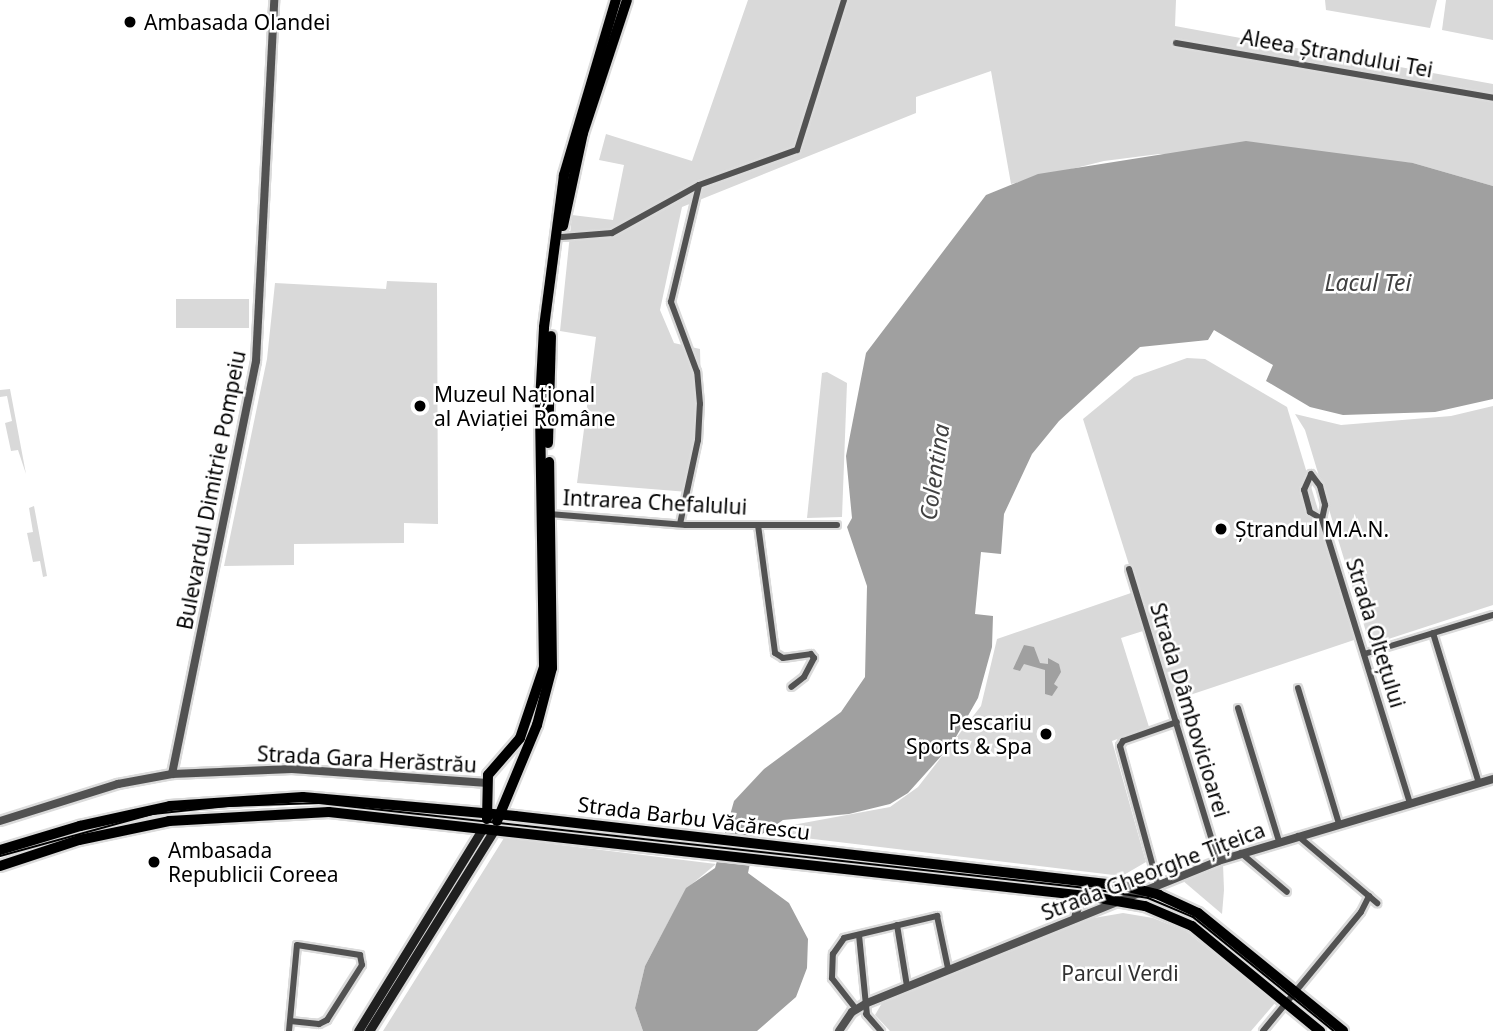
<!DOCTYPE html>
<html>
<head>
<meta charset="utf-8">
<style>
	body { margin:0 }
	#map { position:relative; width:1493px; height:1031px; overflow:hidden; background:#fff; font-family:"Noto Sans",sans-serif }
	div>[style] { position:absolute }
	.green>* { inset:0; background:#d9d9d9; transform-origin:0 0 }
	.water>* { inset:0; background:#a0a0a0 }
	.roads { filter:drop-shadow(2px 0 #dbdbdb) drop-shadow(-2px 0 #dbdbdb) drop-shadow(0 2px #dbdbdb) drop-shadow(0 -2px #dbdbdb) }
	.minor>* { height:6px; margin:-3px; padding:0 3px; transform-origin:3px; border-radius:3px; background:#525252 }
	.tertiary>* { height:8px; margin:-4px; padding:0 4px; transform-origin:4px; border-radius:4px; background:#525252 }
	.secondary>* { height:9px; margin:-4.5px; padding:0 4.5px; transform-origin:4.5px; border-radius:4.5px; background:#1f1f1f }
	.primary>* { height:10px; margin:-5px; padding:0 5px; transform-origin:5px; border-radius:5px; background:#000 }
	.tram>* { height:2px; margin:-1px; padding:0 1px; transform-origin:1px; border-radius:1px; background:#000 }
	.dots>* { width:19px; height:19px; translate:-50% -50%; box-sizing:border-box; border:4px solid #fff; border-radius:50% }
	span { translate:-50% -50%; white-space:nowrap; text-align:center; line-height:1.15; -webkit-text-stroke:5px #fff; paint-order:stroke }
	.poi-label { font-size:21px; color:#000 }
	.left { translate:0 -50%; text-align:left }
	.right { translate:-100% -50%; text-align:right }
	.street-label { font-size:21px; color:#000 }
	.park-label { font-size:21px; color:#303030 }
	.water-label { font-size:23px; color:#414141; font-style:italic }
</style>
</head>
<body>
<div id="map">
	<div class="green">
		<div style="clip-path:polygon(748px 0,1176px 0,1175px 26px,1493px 84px,1493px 186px,1413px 163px,1159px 154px,1104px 161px,1011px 184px,991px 71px,916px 97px,916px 113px,682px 207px,660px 310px,674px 343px,700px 349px,702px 426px,688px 492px,577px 483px,596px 337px,560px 331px,572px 215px,613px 220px,624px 165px,599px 160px,606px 134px,692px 161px)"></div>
		<div style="clip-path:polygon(1325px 0,1437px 0,1430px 28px,1326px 10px)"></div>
		<div style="clip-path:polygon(1446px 0,1493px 0,1493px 40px,1442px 30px)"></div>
		<div style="clip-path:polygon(387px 281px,437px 283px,438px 524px,404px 523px,404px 543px,294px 544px,294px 565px,224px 566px,267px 359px,275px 283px,386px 289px)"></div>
		<div style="left:249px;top:299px;width:29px;height:73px;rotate:90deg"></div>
		<div style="clip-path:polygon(1187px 358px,1205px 359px,1287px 407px,1357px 639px,1172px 701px,1083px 419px,1134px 377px)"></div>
		<div style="clip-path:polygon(827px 372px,847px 383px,842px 517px,807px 518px,822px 373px)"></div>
		<div style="clip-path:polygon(10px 389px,26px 474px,18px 450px,11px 451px,5px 423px,12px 421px,7px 396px,0 397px,0 390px)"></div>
		<div style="clip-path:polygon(1493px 406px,1493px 605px,1370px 645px,1305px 430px,1295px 414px,1341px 425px,1451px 416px)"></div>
		<div style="clip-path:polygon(34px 506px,47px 576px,43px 577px,40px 561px,33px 562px,27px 533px,33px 532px,29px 508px)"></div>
		<div style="clip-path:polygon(1131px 593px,1143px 631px,1121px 638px,1149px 727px,1112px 741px,1146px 862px,1122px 876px,788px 836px,787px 826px,890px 807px,918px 787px,981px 706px,997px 639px)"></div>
		<div style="clip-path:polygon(504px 838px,716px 864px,686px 889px,645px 966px,635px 1008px,643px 1031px,383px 1031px)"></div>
		<div style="clip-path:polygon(1223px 864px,1224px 890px,1222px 914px,1182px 880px)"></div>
		<div style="clip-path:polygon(1123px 913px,1153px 918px,1186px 931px,1275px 1003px,1251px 1031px,890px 1031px,875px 1015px,882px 1003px,1088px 919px)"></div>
	</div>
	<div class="water">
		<div style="clip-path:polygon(1246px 141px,1413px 163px,1493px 186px,1493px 399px,1435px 412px,1343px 415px,1310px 407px,1266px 381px,1273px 365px,1214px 330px,1208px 340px,1140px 347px,1059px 421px,1032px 454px,1004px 514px,1001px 554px,981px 552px,975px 614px,993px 616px,992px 647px,978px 698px,952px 744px,908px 793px,890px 804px,849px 814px,783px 820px,755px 839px,748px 873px,789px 903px,808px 939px,807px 968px,796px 997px,757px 1031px,643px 1031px,635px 1008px,645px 966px,686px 888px,715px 868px,734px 801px,764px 769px,841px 712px,865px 677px,867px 586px,847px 527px,852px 518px,846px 456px,866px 353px,986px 195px,1038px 174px)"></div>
		<div style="clip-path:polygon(1024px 645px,1034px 647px,1040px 663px,1048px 664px,1048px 658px,1059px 664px,1061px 672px,1054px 684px,1058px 687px,1052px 696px,1045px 694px,1045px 670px,1024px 664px,1020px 671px,1013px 669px)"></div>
	</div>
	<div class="roads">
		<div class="minor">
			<div style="left:1176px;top:43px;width:322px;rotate:9.8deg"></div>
			<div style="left:562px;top:237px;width:50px;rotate:-4.6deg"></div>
			<div style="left:612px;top:233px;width:99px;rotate:-28.9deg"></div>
			<div style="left:699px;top:185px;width:104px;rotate:-19.7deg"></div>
			<div style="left:797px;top:150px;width:157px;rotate:-72.6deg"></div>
			<div style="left:549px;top:514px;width:137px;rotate:4.6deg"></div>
			<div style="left:686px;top:525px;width:151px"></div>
			<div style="left:1322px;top:519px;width:14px;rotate:-150deg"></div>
			<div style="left:1310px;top:512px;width:23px;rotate:-105deg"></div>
			<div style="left:1304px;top:490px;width:17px;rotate:-66deg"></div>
			<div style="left:1311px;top:474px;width:15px;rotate:53deg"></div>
			<div style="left:1320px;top:486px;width:20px;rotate:75deg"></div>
			<div style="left:1325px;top:505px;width:14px;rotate:102deg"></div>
			<div style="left:1322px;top:519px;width:298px;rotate:72.8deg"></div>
			<div style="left:680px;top:524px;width:86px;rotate:-77.9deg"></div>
			<div style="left:698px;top:440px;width:36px;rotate:-87deg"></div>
			<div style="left:700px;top:404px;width:32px;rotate:-95deg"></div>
			<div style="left:697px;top:372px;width:75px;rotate:-110.4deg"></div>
			<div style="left:671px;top:302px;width:120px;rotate:-76.5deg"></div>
			<div style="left:758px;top:525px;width:129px;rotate:82.4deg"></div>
			<div style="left:775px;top:653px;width:9px;rotate:32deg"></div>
			<div style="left:783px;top:658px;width:28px;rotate:-8deg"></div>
			<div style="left:811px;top:654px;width:5px;rotate:53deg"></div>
			<div style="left:814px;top:658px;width:21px;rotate:118deg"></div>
			<div style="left:804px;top:677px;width:16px;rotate:142deg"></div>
			<div style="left:1129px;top:569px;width:305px;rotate:73deg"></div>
			<div style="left:1433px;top:633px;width:157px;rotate:73deg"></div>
			<div style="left:1364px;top:654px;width:135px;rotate:-16.8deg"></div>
			<div style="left:1298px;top:688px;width:142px;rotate:73.2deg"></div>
			<div style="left:1238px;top:708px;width:139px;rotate:72.9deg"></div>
			<div style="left:1298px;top:836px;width:104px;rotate:40.3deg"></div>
			<div style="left:1241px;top:853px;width:60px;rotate:40.3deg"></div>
			<div style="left:1158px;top:885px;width:144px;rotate:-105.3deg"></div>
			<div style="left:1120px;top:746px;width:6px;rotate:-59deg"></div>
			<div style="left:1123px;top:741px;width:57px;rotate:-19.4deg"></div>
			<div style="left:897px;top:925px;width:62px;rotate:80.7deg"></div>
			<div style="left:859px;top:935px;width:80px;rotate:84.3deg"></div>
			<div style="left:856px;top:1009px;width:39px;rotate:-128deg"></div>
			<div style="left:832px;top:978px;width:24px;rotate:-88deg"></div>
			<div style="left:833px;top:954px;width:19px;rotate:-55deg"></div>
			<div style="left:844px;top:938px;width:96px;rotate:-13.3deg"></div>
			<div style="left:937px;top:916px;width:53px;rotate:78.1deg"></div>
			<div style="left:866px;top:1014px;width:23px;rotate:49deg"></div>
			<div style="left:289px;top:1031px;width:86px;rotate:-84.7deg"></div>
			<div style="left:297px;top:945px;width:64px;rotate:9deg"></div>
			<div style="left:360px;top:955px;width:10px;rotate:79deg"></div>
			<div style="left:362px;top:965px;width:65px;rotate:122.5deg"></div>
			<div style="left:327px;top:1020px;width:9px;rotate:153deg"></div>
			<div style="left:319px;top:1024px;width:29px;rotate:-174deg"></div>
			<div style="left:1263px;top:1031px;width:154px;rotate:-50.5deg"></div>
			<div style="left:1361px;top:912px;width:18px;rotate:-63deg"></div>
		</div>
		<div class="tertiary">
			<div style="left:172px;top:774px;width:421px;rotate:-78.5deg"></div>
			<div style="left:256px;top:361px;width:361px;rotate:-87.1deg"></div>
			<div style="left:0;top:821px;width:124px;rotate:-17.4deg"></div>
			<div style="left:118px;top:784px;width:55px;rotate:-10.5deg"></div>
			<div style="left:172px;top:774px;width:120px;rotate:-2.4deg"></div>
			<div style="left:292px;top:769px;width:196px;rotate:4.1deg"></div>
			<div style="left:1072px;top:895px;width:13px;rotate:63deg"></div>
			<div style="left:1078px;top:907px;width:11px;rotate:105deg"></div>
			<div style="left:839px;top:1031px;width:23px;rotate:-56deg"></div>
			<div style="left:852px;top:1012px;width:17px;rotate:-31deg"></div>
			<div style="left:867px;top:1003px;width:379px;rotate:-22deg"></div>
			<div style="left:1218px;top:861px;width:287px;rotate:-16.6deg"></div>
		</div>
		<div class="secondary">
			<div style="left:358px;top:1031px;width:238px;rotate:-58.4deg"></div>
			<div style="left:369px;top:1031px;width:237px;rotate:-58.1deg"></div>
		</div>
		<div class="primary">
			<div style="left:563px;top:226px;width:95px;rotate:-77.9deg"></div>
			<div style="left:583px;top:133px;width:140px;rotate:-71.7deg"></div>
			<div style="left:548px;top:443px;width:107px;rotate:-88.4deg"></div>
			<div style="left:487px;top:819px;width:44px;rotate:-88.7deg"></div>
			<div style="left:488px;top:775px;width:49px;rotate:-49.1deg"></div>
			<div style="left:520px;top:738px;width:75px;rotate:-71.3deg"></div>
			<div style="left:544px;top:667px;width:265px;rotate:-90.9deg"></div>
			<div style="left:540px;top:402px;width:75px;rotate:-86.9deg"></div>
			<div style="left:544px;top:327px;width:153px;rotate:-82.5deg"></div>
			<div style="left:564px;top:175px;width:183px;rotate:-73.5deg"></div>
			<div style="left:497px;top:821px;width:104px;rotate:-67.4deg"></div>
			<div style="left:537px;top:725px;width:59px;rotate:-75.3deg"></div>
			<div style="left:552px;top:668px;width:206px;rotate:-90.8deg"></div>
			<div style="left:0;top:850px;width:84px;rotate:-16.7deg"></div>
			<div style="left:80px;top:826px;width:92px;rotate:-12.5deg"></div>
			<div style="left:170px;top:806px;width:133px;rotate:-3.9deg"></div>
			<div style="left:303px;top:797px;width:213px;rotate:5.1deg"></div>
			<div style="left:515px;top:816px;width:613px;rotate:6.56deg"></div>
			<div style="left:1124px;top:886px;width:36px;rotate:14deg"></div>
			<div style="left:1159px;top:895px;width:43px;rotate:24.8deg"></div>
			<div style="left:1198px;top:913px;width:187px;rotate:39.1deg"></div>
			<div style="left:0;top:866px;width:83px;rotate:-18.2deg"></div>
			<div style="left:79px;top:840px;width:92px;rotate:-11.9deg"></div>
			<div style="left:169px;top:821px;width:160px;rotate:-3.2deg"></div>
			<div style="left:329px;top:812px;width:764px;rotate:6.32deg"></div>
			<div style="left:1088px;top:896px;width:58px;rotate:10deg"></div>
			<div style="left:1145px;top:906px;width:51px;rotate:23.1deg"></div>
			<div style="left:1192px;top:926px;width:166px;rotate:39.4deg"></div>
		</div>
	</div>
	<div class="tram">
		<div style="left:0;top:856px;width:159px;rotate:-15.4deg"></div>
		<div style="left:153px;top:814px;width:75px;rotate:-6.1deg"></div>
		<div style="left:228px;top:806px;width:91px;rotate:-1.9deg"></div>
		<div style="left:319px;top:803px;width:772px;rotate:6.32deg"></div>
		<div style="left:1086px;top:888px;width:63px;rotate:9.2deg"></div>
		<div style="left:1148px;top:898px;width:49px;rotate:22.9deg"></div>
		<div style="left:1193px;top:917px;width:181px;rotate:39deg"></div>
	</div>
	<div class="dots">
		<div style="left:130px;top:22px;background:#000"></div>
		<div style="left:420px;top:406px;background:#000"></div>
		<div style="left:1221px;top:529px;background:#000"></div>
		<div style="left:1046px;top:734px;background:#000"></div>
		<div style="left:154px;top:862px;background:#000"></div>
	</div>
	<div class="poi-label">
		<span class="left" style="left:144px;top:22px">Ambasada Olandei</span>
		<span class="left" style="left:434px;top:406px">Muzeul Național<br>al Aviației Române</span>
		<span class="left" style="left:1235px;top:529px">Ștrandul M.A.N.</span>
		<span class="right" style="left:1032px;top:734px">Pescariu<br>Sports &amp; Spa</span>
		<span class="left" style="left:168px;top:862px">Ambasada<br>Republicii Coreea</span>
	</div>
	<div class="street-label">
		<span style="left:1337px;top:53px;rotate:10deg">Aleea Ștrandului Tei</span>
		<span style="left:211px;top:490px;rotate:-79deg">Bulevardul Dimitrie Pompeiu</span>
		<span style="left:655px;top:502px;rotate:3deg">Intrarea Chefalului</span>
		<span style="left:1376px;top:633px;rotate:73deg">Strada Oltețului</span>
		<span style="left:1190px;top:710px;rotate:73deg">Strada Dâmbovicioarei</span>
		<span style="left:367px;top:759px;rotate:3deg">Strada Gara Herăstrău</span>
		<span style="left:694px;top:818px;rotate:7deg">Strada Barbu Văcărescu</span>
		<span style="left:1153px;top:871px;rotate:-21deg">Strada Gheorghe Țițeica</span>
	</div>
	<div class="park-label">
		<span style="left:1120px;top:973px">Parcul Verdi</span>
	</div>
	<div class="water-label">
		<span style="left:1368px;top:282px">Lacul Tei</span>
		<span style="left:934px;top:472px;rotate:-82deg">Colentina</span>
	</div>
</div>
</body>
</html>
